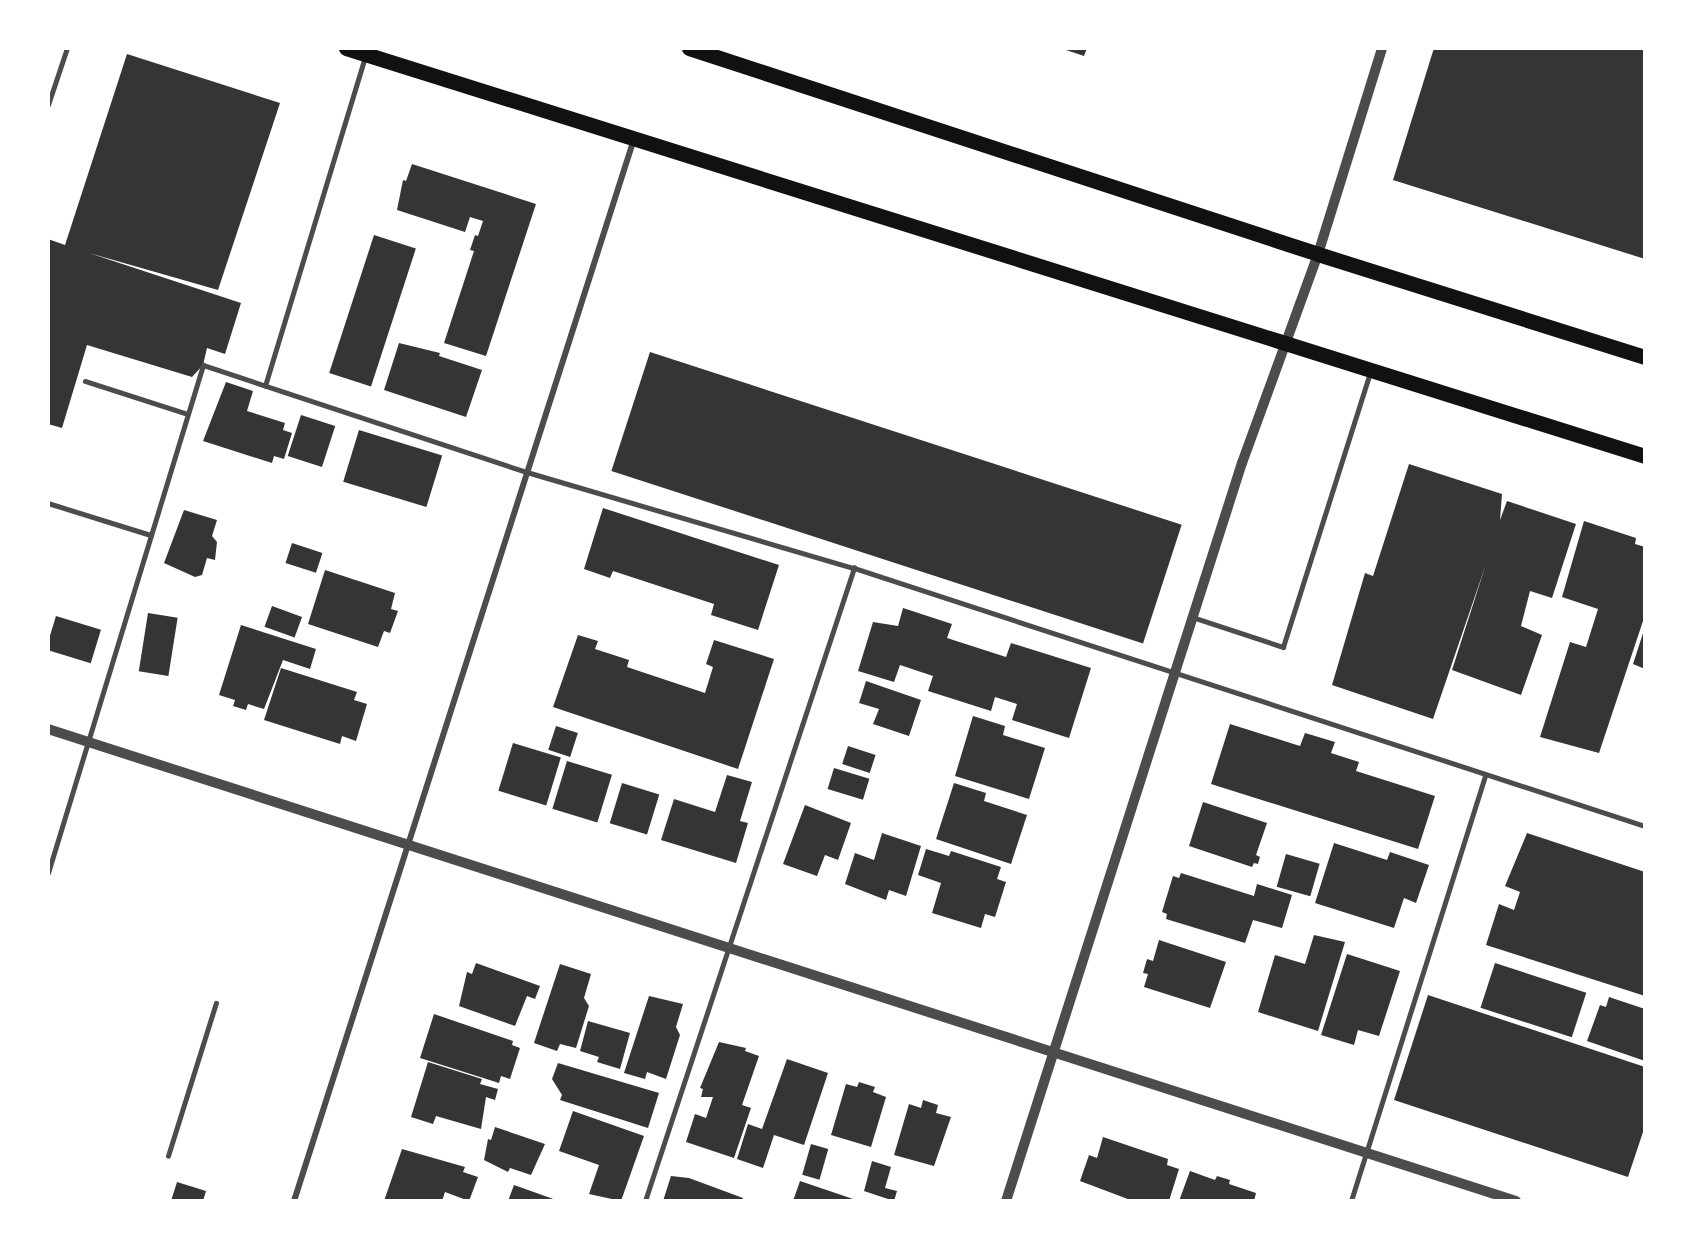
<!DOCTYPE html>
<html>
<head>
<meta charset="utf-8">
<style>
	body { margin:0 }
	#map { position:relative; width:1693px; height:1249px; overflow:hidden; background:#fff; font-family:"DejaVu Sans",sans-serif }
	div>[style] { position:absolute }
	.building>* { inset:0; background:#353535; transform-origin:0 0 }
	.service>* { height:4.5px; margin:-2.25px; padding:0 2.25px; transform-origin:2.25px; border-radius:2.25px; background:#4c4c4c }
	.minor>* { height:6px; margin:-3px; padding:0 3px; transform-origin:3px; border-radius:3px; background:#4c4c4c }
	.tertiary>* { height:10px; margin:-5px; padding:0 5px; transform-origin:5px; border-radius:5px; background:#4c4c4c }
	.primary>* { height:15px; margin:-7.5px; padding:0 7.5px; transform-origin:7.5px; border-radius:7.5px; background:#111 }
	span { translate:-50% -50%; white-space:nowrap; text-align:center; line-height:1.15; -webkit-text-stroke:5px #fff; paint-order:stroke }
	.frame { position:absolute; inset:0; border:50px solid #fff; pointer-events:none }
</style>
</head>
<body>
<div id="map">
	<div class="building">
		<div style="clip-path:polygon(1060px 48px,1087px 48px,1084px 56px)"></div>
		<div style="clip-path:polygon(1434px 48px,1645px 48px,1645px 259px,1393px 180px)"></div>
		<div style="clip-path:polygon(127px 54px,280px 103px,218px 290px,89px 253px,241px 303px,225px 354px,207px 348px,203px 365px,192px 377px,87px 345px,62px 428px,48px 424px,48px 239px,65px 245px)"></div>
		<div style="clip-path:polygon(412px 164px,536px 204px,486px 356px,444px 343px,474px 251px,470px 250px,475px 235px,478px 236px,483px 221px,470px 217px,465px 232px,397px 210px,403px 180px,406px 181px)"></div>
		<div style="left:374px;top:235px;width:44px;height:145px;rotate:18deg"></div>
		<div style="clip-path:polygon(399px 343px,440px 353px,439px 356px,482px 370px,466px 417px,384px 390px)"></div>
		<div style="left:650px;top:352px;width:559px;height:125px;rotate:18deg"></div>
		<div style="clip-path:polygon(226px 382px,253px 391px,247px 411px,285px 423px,283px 430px,292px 433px,284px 459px,274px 456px,272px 463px,203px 441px)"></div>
		<div style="left:301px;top:415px;width:36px;height:43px;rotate:18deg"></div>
		<div style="left:359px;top:430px;width:87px;height:54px;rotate:17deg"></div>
		<div style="clip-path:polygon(1409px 464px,1502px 494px,1500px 520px,1507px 501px,1576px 524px,1552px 598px,1530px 591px,1521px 626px,1542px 635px,1521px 695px,1452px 670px,1486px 564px,1433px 719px,1332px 685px,1365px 573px,1373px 576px)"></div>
		<div style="clip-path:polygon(603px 508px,779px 565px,758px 630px,711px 615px,714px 604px,613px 571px,610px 578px,584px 569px)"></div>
		<div style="clip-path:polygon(184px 510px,217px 520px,212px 536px,217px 542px,215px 560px,207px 558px,202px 575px,195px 577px,164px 563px)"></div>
		<div style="clip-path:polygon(1584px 521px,1636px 538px,1635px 544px,1645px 547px,1645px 615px,1599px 753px,1540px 737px,1570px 642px,1586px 647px,1598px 609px,1562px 597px)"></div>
		<div style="left:292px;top:543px;width:32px;height:21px;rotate:18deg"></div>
		<div style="clip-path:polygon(325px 570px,395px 593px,391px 609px,398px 611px,390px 633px,384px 631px,378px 647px,308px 624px)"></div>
		<div style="left:272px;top:606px;width:32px;height:22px;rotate:20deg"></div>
		<div style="clip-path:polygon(903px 608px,952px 624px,947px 638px,1006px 657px,1011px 643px,1091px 668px,1069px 738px,1012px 720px,1017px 704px,995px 697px,991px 711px,928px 691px,933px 676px,900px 665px,894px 682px,858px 671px,873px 622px,898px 626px)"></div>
		<div style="left:148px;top:613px;width:30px;height:59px;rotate:9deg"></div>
		<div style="left:56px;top:616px;width:47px;height:35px;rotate:17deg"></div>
		<div style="clip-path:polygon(241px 625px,316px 649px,310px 669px,283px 660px,264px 709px,248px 704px,246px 710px,233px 706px,235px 700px,219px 695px)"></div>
		<div style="clip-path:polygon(1645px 627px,1645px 669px,1633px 664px)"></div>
		<div style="clip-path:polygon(578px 635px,598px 641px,595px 649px,629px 660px,627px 667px,705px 693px,713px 667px,706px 664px,714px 640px,774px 659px,738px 769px,553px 707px)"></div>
		<div style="clip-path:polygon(281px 668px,357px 692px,354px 700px,367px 704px,356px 741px,342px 736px,340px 744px,264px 720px)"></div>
		<div style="clip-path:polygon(866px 681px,921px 700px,909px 736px,873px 724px,879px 709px,859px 703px)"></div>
		<div style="clip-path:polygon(973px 716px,1005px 726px,1003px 735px,1045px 748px,1029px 799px,955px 776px)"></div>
		<div style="clip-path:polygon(1230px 724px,1300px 746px,1305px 733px,1335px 742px,1331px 753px,1359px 762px,1356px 771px,1435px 796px,1418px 849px,1211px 784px)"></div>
		<div style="left:556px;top:726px;width:23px;height:25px;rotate:18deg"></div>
		<div style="left:513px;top:743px;width:50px;height:50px;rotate:17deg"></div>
		<div style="left:848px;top:746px;width:29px;height:19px;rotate:18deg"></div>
		<div style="left:567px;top:761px;width:47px;height:50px;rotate:17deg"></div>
		<div style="left:834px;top:768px;width:37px;height:22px;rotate:17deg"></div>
		<div style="clip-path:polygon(727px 775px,752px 782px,740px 821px,748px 823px,736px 863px,661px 840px,674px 799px,715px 812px)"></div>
		<div style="left:622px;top:783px;width:39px;height:42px;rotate:17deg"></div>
		<div style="clip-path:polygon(954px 783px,986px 793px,984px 801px,1027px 815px,1011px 864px,936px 839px)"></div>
		<div style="clip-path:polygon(1203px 802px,1267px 823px,1256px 855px,1260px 857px,1258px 864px,1254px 863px,1252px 867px,1189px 846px)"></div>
		<div style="clip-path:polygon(805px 805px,851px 823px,838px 860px,825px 855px,817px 876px,783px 864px)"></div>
		<div style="clip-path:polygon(882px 833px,921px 846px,906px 896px,889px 890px,886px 900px,845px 884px,855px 853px,874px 860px)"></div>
		<div style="clip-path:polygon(1527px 833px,1645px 872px,1645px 996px,1486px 945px,1499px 904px,1514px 910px,1520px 892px,1505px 886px)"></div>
		<div style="clip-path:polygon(1334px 843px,1387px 860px,1390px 852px,1429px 865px,1416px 903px,1404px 898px,1394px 928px,1315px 903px)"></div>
		<div style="clip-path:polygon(926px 849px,949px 856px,951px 851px,1001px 867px,997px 879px,1006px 882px,995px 917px,985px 914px,981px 928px,932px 913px,941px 883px,918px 875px)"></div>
		<div style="left:1286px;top:854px;width:35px;height:34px;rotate:16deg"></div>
		<div style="clip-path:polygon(1181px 873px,1254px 896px,1257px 884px,1292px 895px,1282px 928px,1253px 920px,1245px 943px,1166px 919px,1167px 914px,1162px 912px,1173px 876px,1179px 878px)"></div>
		<div style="clip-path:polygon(1314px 935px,1345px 942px,1318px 1031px,1258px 1012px,1275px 955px,1305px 964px)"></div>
		<div style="clip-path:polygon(1159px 940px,1226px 962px,1210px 1008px,1144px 987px,1148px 974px,1143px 973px,1147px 959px,1153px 961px)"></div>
		<div style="clip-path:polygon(1347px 954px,1400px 971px,1379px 1036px,1358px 1030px,1354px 1045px,1321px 1035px)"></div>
		<div style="clip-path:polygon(476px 963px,540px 986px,535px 999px,527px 996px,515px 1026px,459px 1006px,467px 972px,472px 974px)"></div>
		<div style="left:1495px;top:963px;width:96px;height:47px;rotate:18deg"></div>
		<div style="clip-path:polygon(560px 964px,591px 974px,584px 998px,589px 1006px,576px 1048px,560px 1044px,557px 1051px,534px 1043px)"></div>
		<div style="clip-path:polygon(1428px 995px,1645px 1067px,1645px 1126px,1628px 1177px,1394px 1100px)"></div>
		<div style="clip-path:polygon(649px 996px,683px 1004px,676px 1027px,680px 1035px,666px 1079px,647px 1072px,645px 1079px,624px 1073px)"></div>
		<div style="clip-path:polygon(1609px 997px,1645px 1009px,1645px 1061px,1587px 1041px,1600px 1005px,1606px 1007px)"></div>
		<div style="clip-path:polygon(434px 1014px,513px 1041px,512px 1045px,520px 1048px,510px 1079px,501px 1076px,499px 1083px,420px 1058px)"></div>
		<div style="clip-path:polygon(588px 1021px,630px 1033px,620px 1069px,597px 1062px,599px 1057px,580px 1051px)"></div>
		<div style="clip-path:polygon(719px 1042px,746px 1048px,745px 1051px,759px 1056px,742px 1105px,751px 1108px,734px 1158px,686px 1142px,695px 1114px,706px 1118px,713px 1097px,701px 1097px,703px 1089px,700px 1088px)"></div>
		<div style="clip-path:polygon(787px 1059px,828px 1073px,804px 1145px,774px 1135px,763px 1168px,737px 1159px,748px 1124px,762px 1129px)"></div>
		<div style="clip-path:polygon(428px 1062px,482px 1079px,480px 1084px,498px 1089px,495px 1100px,486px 1097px,481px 1129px,436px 1116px,433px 1124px,411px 1117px)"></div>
		<div style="clip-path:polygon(558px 1063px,659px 1093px,648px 1128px,560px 1100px,562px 1095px,552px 1079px)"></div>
		<div style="clip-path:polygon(859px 1082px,875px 1087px,873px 1092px,886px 1097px,871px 1147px,831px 1135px,846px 1084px,857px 1087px)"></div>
		<div style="clip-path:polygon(923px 1100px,938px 1105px,936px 1113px,951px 1117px,934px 1166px,894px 1155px,909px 1104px,921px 1108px)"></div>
		<div style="clip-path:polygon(573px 1111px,644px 1136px,621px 1201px,589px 1194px,599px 1165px,559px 1151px)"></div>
		<div style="clip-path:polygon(495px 1127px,545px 1144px,531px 1175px,510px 1168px,508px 1172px,484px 1160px,488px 1139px,491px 1140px)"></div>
		<div style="clip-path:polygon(1103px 1137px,1168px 1159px,1167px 1165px,1179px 1169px,1169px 1201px,1133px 1201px,1080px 1181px,1089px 1155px,1097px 1158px)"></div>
		<div style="left:811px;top:1144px;width:18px;height:32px;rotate:16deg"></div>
		<div style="clip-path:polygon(402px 1149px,465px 1167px,463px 1172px,478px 1177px,469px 1201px,445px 1192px,442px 1201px,384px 1201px)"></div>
		<div style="clip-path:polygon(872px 1161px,891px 1167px,885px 1188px,897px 1191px,894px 1201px,864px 1191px)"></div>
		<div style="clip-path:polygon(1190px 1171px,1215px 1180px,1217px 1176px,1230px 1180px,1229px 1184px,1256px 1193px,1254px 1201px,1179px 1201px)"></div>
		<div style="clip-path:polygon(671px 1176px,689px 1178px,743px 1198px,742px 1201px,663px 1201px)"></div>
		<div style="clip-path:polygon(800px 1181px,859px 1201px,793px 1201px)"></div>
		<div style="clip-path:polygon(177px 1182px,206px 1191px,203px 1201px,171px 1201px)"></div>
		<div style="clip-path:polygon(514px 1185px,559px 1201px,508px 1201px)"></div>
	</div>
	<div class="service">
		<div style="left:48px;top:105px;width:60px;rotate:-71.6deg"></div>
		<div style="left:85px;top:381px;width:108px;rotate:17.8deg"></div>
		<div style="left:265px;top:386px;width:345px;rotate:-73.1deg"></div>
		<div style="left:48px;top:503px;width:108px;rotate:17.3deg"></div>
		<div style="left:1192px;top:617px;width:96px;rotate:18.2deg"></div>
		<div style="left:1283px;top:647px;width:288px;rotate:-72.4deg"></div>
		<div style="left:48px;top:873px;width:531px;rotate:-73.03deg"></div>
		<div style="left:203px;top:365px;width:341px;rotate:18.3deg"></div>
		<div style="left:527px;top:472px;width:341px;rotate:16.4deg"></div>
		<div style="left:854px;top:568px;width:832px;rotate:18.06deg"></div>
		<div style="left:168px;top:1156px;width:160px;rotate:-72.6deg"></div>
		<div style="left:645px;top:1201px;width:667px;rotate:-71.73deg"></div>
		<div style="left:1351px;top:1201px;width:446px;rotate:-72.5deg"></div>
	</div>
	<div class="minor">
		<div style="left:294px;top:1201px;width:1115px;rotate:-72.25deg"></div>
	</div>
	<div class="tertiary">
		<div style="left:48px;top:729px;width:1542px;rotate:17.82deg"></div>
		<div style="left:1006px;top:1201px;width:775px;rotate:-72.27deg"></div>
		<div style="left:1242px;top:463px;width:222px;rotate:-70deg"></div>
		<div style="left:1318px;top:254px;width:216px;rotate:-72.7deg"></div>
	</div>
	<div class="primary">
		<div style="left:346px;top:48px;width:1362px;rotate:17.44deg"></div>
		<div style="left:689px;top:48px;width:662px;rotate:18.13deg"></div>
		<div style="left:1318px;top:254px;width:343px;rotate:17.5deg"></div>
	</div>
	<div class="frame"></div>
</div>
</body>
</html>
